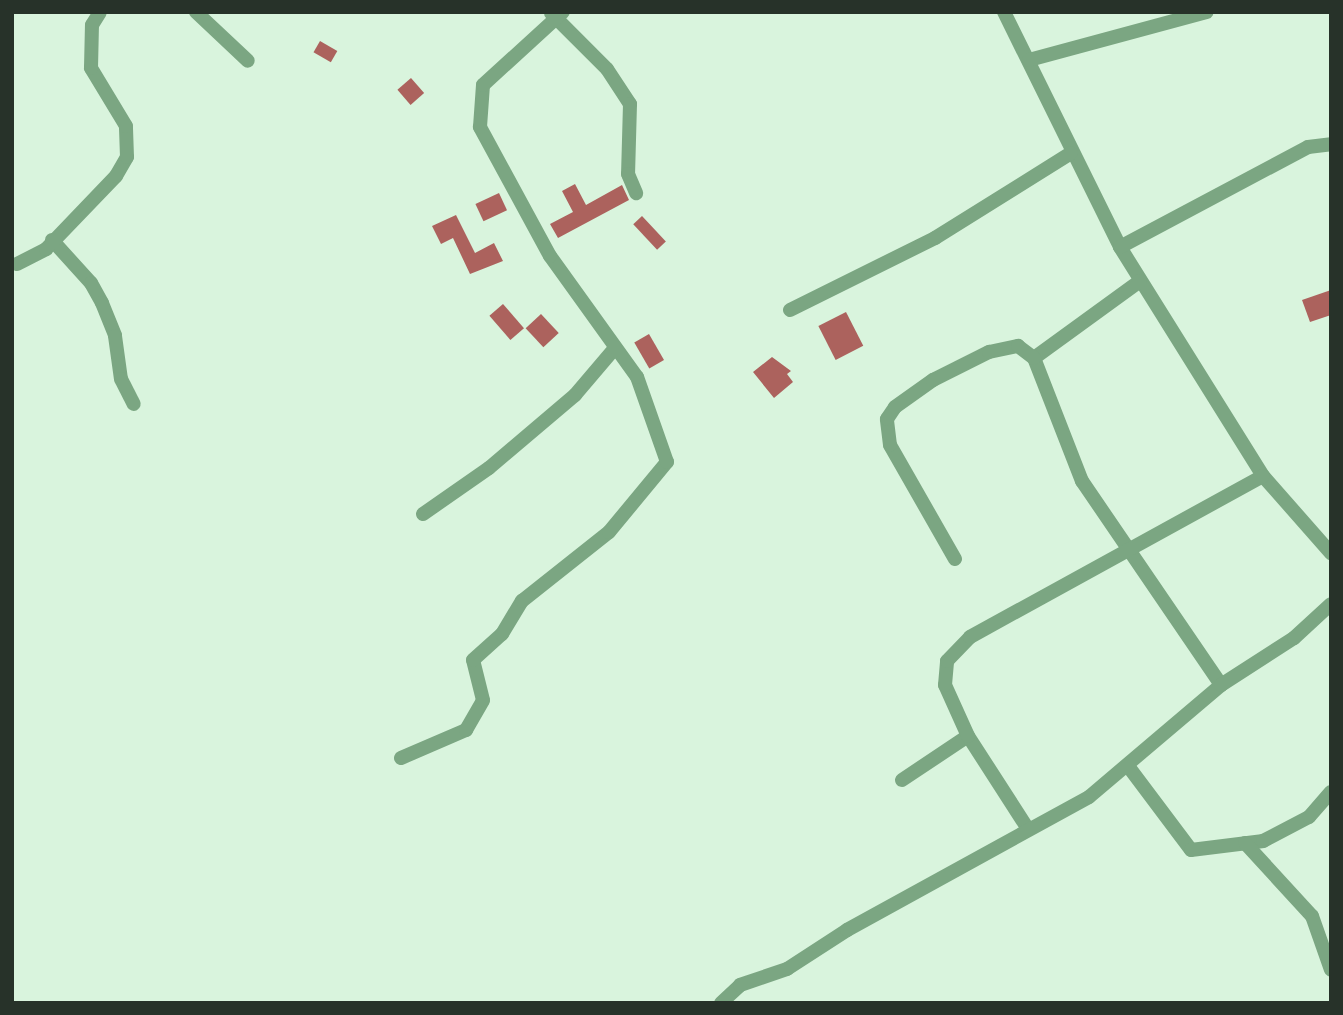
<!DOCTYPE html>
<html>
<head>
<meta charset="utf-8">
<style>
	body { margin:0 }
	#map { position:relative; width:1343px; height:1015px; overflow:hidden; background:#d9f4dd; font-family:"Times New Roman",serif }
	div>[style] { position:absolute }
	.building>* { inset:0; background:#ac625d; transform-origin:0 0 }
	.minor>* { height:14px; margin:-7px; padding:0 7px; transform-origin:7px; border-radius:7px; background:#7ba682 }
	span { translate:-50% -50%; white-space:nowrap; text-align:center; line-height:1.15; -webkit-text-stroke:7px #d9f4dd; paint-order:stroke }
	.frame { position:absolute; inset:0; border:14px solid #273229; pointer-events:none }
</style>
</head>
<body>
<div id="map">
	<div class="building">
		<div style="left:320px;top:41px;width:20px;height:13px;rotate:30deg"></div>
		<div style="left:411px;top:78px;width:20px;height:18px;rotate:49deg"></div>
		<div style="clip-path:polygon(575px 184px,586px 205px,622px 185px,629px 200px,558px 238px,550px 224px,573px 212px,562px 191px)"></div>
		<div style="left:499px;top:193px;width:19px;height:26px;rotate:65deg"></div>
		<div style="clip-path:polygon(456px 215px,475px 253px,494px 243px,503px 261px,470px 274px,453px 238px,441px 244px,432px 226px)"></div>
		<div style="left:642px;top:216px;width:35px;height:12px;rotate:47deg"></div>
		<div style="clip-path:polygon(1331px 290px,1331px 315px,1310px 322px,1302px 300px)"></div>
		<div style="left:503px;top:304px;width:32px;height:18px;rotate:49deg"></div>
		<div style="left:846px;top:312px;width:38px;height:31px;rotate:63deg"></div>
		<div style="left:541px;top:314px;width:26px;height:21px;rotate:47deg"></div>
		<div style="left:649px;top:334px;width:30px;height:17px;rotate:60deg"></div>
		<div style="clip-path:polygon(772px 357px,791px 371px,787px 374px,793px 382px,774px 398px,753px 372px)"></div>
	</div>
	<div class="minor">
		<div style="left:196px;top:12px;width:71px;rotate:43.3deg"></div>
		<div style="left:1004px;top:12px;width:262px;rotate:63.7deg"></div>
		<div style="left:1120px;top:247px;width:270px;rotate:58deg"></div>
		<div style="left:1263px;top:476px;width:103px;rotate:48.6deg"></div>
		<div style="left:551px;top:13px;width:79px;rotate:45deg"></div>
		<div style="left:607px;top:69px;width:42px;rotate:56.7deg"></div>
		<div style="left:630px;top:104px;width:70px;rotate:91.6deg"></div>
		<div style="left:628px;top:174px;width:21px;rotate:67deg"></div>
		<div style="left:1029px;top:60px;width:184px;rotate:-15.1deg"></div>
		<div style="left:52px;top:240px;width:58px;rotate:47.8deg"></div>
		<div style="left:91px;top:283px;width:23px;rotate:61deg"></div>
		<div style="left:102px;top:303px;width:35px;rotate:68deg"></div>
		<div style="left:115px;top:336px;width:43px;rotate:82.1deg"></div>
		<div style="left:121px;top:379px;width:28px;rotate:63deg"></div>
		<div style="left:1120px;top:247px;width:213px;rotate:-28deg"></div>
		<div style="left:1308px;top:147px;width:23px;rotate:-7deg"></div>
		<div style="left:17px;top:264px;width:33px;rotate:-27deg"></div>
		<div style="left:46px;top:249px;width:101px;rotate:-46.2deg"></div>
		<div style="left:116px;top:176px;width:22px;rotate:-60deg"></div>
		<div style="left:127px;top:157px;width:31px;rotate:-92deg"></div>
		<div style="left:126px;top:126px;width:68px;rotate:-121.1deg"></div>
		<div style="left:91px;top:68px;width:43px;rotate:-88.7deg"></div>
		<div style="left:92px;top:25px;width:15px;rotate:-58deg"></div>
		<div style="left:1140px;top:281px;width:131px;rotate:144deg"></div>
		<div style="left:1034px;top:358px;width:132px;rotate:68.7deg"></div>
		<div style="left:1082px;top:481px;width:247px;rotate:55.7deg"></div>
		<div style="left:790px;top:310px;width:162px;rotate:-26.4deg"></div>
		<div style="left:935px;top:238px;width:160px;rotate:-32deg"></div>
		<div style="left:423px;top:514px;width:80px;rotate:-34.9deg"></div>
		<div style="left:489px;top:468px;width:113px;rotate:-40.3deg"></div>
		<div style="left:575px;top:395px;width:62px;rotate:-49.6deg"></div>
		<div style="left:955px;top:559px;width:131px;rotate:-119.7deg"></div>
		<div style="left:890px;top:445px;width:26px;rotate:-97deg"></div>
		<div style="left:887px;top:419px;width:14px;rotate:-56deg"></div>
		<div style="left:895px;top:407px;width:47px;rotate:-35.4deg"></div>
		<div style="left:933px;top:380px;width:63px;rotate:-26.6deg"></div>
		<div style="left:989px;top:352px;width:30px;rotate:-12deg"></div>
		<div style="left:1018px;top:346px;width:20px;rotate:37deg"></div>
		<div style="left:401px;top:758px;width:71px;rotate:-23.3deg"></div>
		<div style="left:466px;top:730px;width:34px;rotate:-60deg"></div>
		<div style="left:483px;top:700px;width:41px;rotate:-104deg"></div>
		<div style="left:473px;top:660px;width:39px;rotate:-42deg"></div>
		<div style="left:502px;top:634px;width:39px;rotate:-59deg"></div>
		<div style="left:522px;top:601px;width:111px;rotate:-38.4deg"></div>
		<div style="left:609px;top:532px;width:91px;rotate:-50.4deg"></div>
		<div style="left:667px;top:462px;width:90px;rotate:-109.4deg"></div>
		<div style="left:637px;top:377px;width:149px;rotate:-125.7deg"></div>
		<div style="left:550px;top:256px;width:147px;rotate:-118.5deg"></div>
		<div style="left:480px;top:127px;width:42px;rotate:-85.9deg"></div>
		<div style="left:483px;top:85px;width:108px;rotate:-42.4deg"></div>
		<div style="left:1128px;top:766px;width:105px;rotate:53.1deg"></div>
		<div style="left:1191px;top:850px;width:73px;rotate:-7.1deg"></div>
		<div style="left:1263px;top:841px;width:52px;rotate:-27.6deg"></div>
		<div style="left:1309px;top:817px;width:33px;rotate:-49deg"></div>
		<div style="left:902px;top:780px;width:79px;rotate:-33.7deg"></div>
		<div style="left:1028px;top:829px;width:111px;rotate:-122.8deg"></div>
		<div style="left:968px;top:736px;width:56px;rotate:-114.3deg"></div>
		<div style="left:945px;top:685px;width:24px;rotate:-85deg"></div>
		<div style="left:947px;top:661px;width:33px;rotate:-46deg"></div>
		<div style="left:970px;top:637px;width:334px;rotate:-28.8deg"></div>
		<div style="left:1245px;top:843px;width:99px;rotate:47.5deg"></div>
		<div style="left:1312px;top:916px;width:57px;rotate:70.6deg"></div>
		<div style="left:721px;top:1003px;width:26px;rotate:-43deg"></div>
		<div style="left:740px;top:985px;width:50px;rotate:-18.8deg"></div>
		<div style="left:787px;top:969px;width:72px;rotate:-33deg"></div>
		<div style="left:847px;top:930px;width:276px;rotate:-28.8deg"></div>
		<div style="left:1089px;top:797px;width:173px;rotate:-40.3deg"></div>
		<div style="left:1221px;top:685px;width:87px;rotate:-32.8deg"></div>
		<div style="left:1294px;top:638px;width:50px;rotate:-42.6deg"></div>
	</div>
	<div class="frame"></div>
</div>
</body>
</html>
